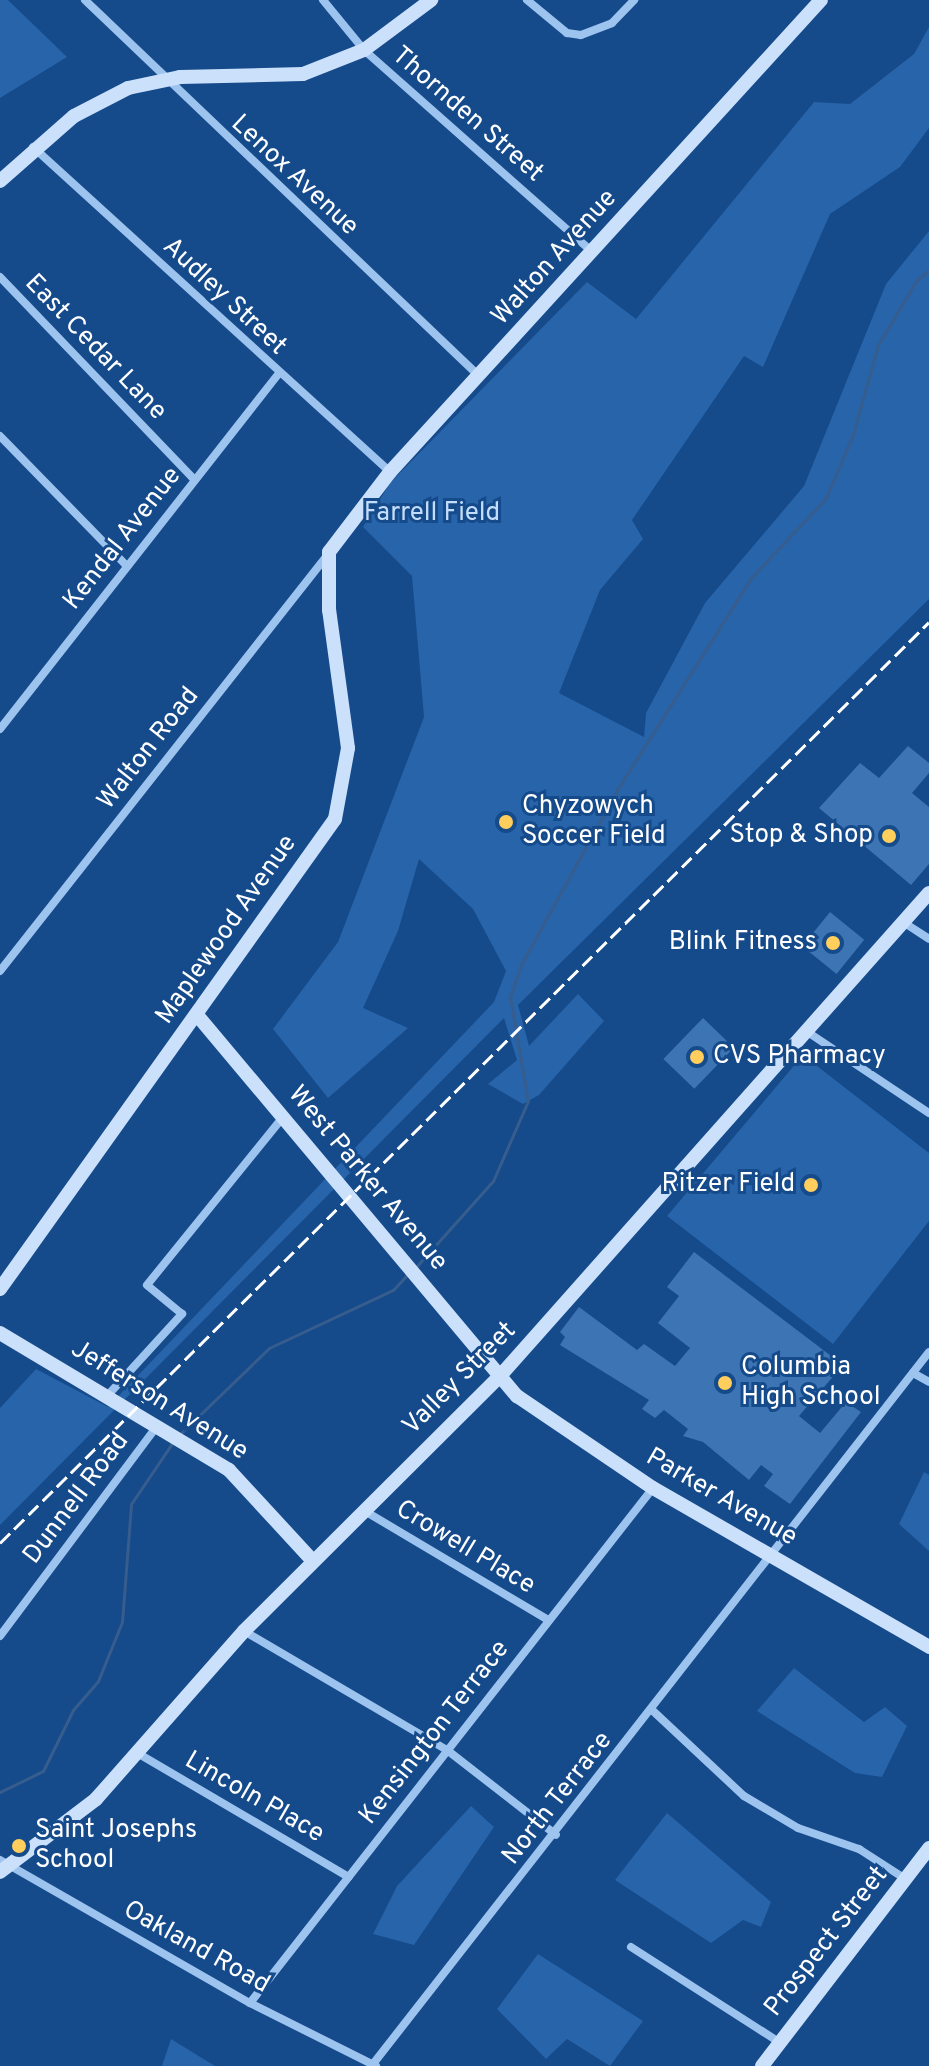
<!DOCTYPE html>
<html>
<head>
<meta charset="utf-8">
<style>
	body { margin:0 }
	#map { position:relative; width:929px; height:2066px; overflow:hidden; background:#154a8b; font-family:Overpass,sans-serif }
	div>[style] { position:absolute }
	.green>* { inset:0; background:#2764aa }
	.stream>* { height:3px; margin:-1.5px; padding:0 1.5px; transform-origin:1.5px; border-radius:1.5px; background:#365d8d }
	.building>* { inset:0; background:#3d74b4; transform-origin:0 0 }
	.street>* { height:8px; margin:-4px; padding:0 4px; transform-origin:4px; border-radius:4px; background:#9dc3ef }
	.secondary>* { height:14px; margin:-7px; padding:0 7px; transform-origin:7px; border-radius:7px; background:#cbe0fb }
	.rail>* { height:3px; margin-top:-1.5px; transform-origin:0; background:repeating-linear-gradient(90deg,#fff 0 14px,transparent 0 20px) }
	.dots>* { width:22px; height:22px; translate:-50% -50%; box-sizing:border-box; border:4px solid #154a8b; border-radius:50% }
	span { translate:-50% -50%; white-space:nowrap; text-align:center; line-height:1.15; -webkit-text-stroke:6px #154a8b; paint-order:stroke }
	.street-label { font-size:26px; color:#fff }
	.park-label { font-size:26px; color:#c4ddfb }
	.poi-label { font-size:26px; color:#fff }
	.left { translate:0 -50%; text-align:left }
	.right { translate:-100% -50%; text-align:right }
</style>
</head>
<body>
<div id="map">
	<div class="green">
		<div style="clip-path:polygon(0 0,8px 0,67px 57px,0 98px)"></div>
		<div style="clip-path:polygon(929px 27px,929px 128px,900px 167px,830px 214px,763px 367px,744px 356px,632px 520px,643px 539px,600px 590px,559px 693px,644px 737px,646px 713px,705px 603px,804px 486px,886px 284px,929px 231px,929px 599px,518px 1005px,529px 1046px,578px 994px,604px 1021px,539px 1095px,523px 1104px,488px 1084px,517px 1060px,504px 1018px,0 1525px,0 1408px,36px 1369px,108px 1407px,494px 1002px,506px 971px,473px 909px,419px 859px,398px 931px,363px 1008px,408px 1028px,328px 1098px,273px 1029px,338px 942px,424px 717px,412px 576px,363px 527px,390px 483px,587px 282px,636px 319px,814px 102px,850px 104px,914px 54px)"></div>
		<div style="clip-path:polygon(803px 1055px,929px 1153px,929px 1221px,833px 1344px,667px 1216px)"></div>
		<div style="clip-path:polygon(924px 1472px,929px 1475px,929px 1551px,899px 1524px)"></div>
		<div style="clip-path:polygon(794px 1668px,864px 1722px,885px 1707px,907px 1726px,882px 1777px,855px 1773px,757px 1711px)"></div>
		<div style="clip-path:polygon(471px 1806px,494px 1827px,414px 1945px,373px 1934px,397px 1886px)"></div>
		<div style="clip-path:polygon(667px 1813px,771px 1902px,761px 1927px,743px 1920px,711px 1943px,615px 1880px)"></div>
		<div style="clip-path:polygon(538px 1954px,643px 2021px,610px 2066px,567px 2039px,546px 2059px,497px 2009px)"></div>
		<div style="clip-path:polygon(171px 2039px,215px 2066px,162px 2066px)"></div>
	</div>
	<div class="stream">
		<div style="left:416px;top:1267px;width:115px;rotate:-48.2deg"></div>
		<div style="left:493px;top:1181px;width:87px;rotate:-66.4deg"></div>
		<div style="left:528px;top:1101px;width:106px;rotate:-99.8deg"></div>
		<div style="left:510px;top:997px;width:36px;rotate:-71deg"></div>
		<div style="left:522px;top:963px;width:197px;rotate:-61.2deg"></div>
		<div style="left:617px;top:790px;width:251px;rotate:-57.7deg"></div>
		<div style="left:751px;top:578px;width:110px;rotate:-46.8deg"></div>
		<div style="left:826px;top:498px;width:69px;rotate:-67.1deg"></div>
		<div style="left:853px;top:434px;width:92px;rotate:-74.3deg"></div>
		<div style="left:878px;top:345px;width:74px;rotate:-59.3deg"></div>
		<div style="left:916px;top:281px;width:17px;rotate:-40deg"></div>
		<div style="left:181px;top:1433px;width:122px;rotate:-44deg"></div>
		<div style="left:269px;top:1348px;width:137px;rotate:-25.1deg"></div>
		<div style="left:393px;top:1290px;width:21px;rotate:-47deg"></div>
		<div style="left:0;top:1792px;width:48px;rotate:-26deg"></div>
		<div style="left:43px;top:1771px;width:68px;rotate:-63.8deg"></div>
		<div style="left:73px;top:1710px;width:38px;rotate:-49deg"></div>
		<div style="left:98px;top:1681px;width:64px;rotate:-67.9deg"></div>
		<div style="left:122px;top:1622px;width:118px;rotate:-85.6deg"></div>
		<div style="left:131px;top:1504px;width:75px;rotate:-55.9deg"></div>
	</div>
	<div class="building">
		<div style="clip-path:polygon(908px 746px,929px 763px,929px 773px,912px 793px,929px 807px,929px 864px,911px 885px,819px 808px,860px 763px,879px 778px)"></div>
		<div style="left:830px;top:912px;width:44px;height:44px;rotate:39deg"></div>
		<div style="left:703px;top:1018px;width:43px;height:57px;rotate:44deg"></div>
		<div style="clip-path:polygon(694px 1252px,843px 1365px,799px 1416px,820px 1433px,846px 1402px,861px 1412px,790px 1504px,764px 1486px,773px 1474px,761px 1465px,749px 1480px,703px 1442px,683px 1436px,688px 1429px,664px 1410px,655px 1418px,642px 1409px,649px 1400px,560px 1345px,565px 1337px,560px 1332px,579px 1307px,637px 1350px,644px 1344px,675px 1366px,690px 1348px,658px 1323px,679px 1296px,667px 1287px)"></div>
	</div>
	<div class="street">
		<div style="left:85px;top:0;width:545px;rotate:43.66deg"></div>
		<div style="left:323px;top:0;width:65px;rotate:50.6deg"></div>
		<div style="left:364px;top:50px;width:305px;rotate:41.5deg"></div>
		<div style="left:527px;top:0;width:52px;rotate:39.5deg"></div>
		<div style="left:567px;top:33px;width:14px;rotate:8deg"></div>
		<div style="left:581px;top:35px;width:33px;rotate:-21deg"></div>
		<div style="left:612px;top:23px;width:32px;rotate:-46deg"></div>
		<div style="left:33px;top:147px;width:483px;rotate:42.3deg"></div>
		<div style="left:0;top:277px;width:281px;rotate:46.2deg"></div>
		<div style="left:0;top:436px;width:182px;rotate:45.7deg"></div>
		<div style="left:0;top:729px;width:450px;rotate:-51.9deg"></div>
		<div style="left:903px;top:922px;width:31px;rotate:33deg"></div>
		<div style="left:0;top:971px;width:532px;rotate:-51.79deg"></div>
		<div style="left:806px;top:1031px;width:148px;rotate:33.7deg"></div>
		<div style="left:913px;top:1373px;width:18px;rotate:29deg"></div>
		<div style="left:108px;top:1395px;width:110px;rotate:-47.6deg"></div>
		<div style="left:182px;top:1314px;width:45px;rotate:-140.4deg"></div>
		<div style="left:147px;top:1285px;width:216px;rotate:-51deg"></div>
		<div style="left:363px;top:1510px;width:215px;rotate:30.7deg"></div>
		<div style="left:244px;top:1631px;width:235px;rotate:30.4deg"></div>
		<div style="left:447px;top:1750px;width:138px;rotate:37.9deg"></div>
		<div style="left:0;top:1636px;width:262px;rotate:-53.2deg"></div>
		<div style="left:652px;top:1710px;width:126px;rotate:43.1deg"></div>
		<div style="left:744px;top:1796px;width:63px;rotate:30.7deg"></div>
		<div style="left:798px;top:1828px;width:65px;rotate:19deg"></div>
		<div style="left:859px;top:1849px;width:57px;rotate:32.9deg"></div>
		<div style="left:139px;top:1754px;width:243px;rotate:30.4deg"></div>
		<div style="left:0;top:1860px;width:288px;rotate:29.8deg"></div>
		<div style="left:250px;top:2003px;width:141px;rotate:26.6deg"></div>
		<div style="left:631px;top:1947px;width:176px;rotate:32.7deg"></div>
		<div style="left:250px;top:2003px;width:654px;rotate:-51.96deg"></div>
		<div style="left:373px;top:2064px;width:903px;rotate:-52.01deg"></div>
	</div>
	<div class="secondary">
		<div style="left:0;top:181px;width:98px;rotate:-41.3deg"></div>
		<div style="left:74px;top:116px;width:61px;rotate:-27.4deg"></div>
		<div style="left:128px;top:88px;width:53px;rotate:-11.9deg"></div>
		<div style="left:180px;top:77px;width:123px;rotate:-1.4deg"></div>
		<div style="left:303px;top:74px;width:66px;rotate:-21.5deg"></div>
		<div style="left:364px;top:50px;width:84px;rotate:-36.7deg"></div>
		<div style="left:197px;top:1015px;width:498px;rotate:50deg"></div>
		<div style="left:517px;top:1396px;width:164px;rotate:34.1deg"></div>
		<div style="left:653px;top:1488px;width:319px;rotate:29.9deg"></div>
		<div style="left:0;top:1289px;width:577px;rotate:-54.52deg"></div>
		<div style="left:335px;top:819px;width:72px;rotate:-79.6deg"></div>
		<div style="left:348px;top:748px;width:139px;rotate:-97.8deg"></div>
		<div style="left:329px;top:610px;width:58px;rotate:-90deg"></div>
		<div style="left:329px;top:552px;width:101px;rotate:-52.7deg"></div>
		<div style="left:390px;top:472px;width:639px;rotate:-47.6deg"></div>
		<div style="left:0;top:1333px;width:267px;rotate:30.9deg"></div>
		<div style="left:229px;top:1470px;width:122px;rotate:47.3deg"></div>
		<div style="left:0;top:1872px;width:121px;rotate:-37.2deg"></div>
		<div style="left:96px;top:1799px;width:224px;rotate:-48.6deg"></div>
		<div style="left:244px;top:1631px;width:361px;rotate:-44.9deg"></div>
		<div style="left:500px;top:1376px;width:646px;rotate:-48.39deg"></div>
		<div style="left:762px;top:2066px;width:275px;rotate:-52.5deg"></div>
	</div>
	<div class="rail">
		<div style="left:0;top:1543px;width:1308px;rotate:-44.75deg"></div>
	</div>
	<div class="dots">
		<div style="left:506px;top:822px;background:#ffce5c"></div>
		<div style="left:889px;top:836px;background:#ffce5c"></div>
		<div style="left:833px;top:943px;background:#ffce5c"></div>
		<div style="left:697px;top:1057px;background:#ffce5c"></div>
		<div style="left:811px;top:1185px;background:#ffce5c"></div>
		<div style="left:725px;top:1383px;background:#ffce5c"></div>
		<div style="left:19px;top:1846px;background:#ffce5c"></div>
	</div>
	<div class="street-label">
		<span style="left:467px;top:115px;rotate:41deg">Thornden Street</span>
		<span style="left:294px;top:176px;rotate:43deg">Lenox Avenue</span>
		<span style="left:555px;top:258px;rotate:-48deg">Walton Avenue</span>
		<span style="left:224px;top:297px;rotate:43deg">Audley Street</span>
		<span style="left:95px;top:348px;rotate:46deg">East Cedar Lane</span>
		<span style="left:123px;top:539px;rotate:-52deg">Kendal Avenue</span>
		<span style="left:149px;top:749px;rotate:-52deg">Walton Road</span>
		<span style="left:227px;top:930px;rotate:-55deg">Maplewood Avenue</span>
		<span style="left:367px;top:1179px;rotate:50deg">West Parker Avenue</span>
		<span style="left:460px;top:1379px;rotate:-45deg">Valley Street</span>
		<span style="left:159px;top:1401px;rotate:32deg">Jefferson Avenue</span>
		<span style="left:721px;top:1498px;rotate:30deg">Parker Avenue</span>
		<span style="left:77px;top:1499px;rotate:-53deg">Dunnell Road</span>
		<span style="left:465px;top:1548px;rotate:31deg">Crowell Place</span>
		<span style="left:435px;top:1733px;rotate:-52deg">Kensington Terrace</span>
		<span style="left:254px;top:1798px;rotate:30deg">Lincoln Place</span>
		<span style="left:558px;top:1799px;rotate:-52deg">North Terrace</span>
		<span style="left:827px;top:1942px;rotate:-52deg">Prospect Street</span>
		<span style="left:196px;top:1948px;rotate:29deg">Oakland Road</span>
	</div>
	<div class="park-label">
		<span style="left:432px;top:514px">Farrell Field</span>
	</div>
	<div class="poi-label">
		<span class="left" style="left:522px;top:822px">Chyzowych<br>Soccer Field</span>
		<span class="right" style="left:873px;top:836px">Stop &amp; Shop</span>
		<span class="right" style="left:817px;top:943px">Blink Fitness</span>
		<span class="left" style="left:713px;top:1057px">CVS Pharmacy</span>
		<span class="right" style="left:795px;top:1185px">Ritzer Field</span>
		<span class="left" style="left:741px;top:1383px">Columbia<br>High School</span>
		<span class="left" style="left:35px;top:1846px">Saint Josephs<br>School</span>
	</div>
</div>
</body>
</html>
